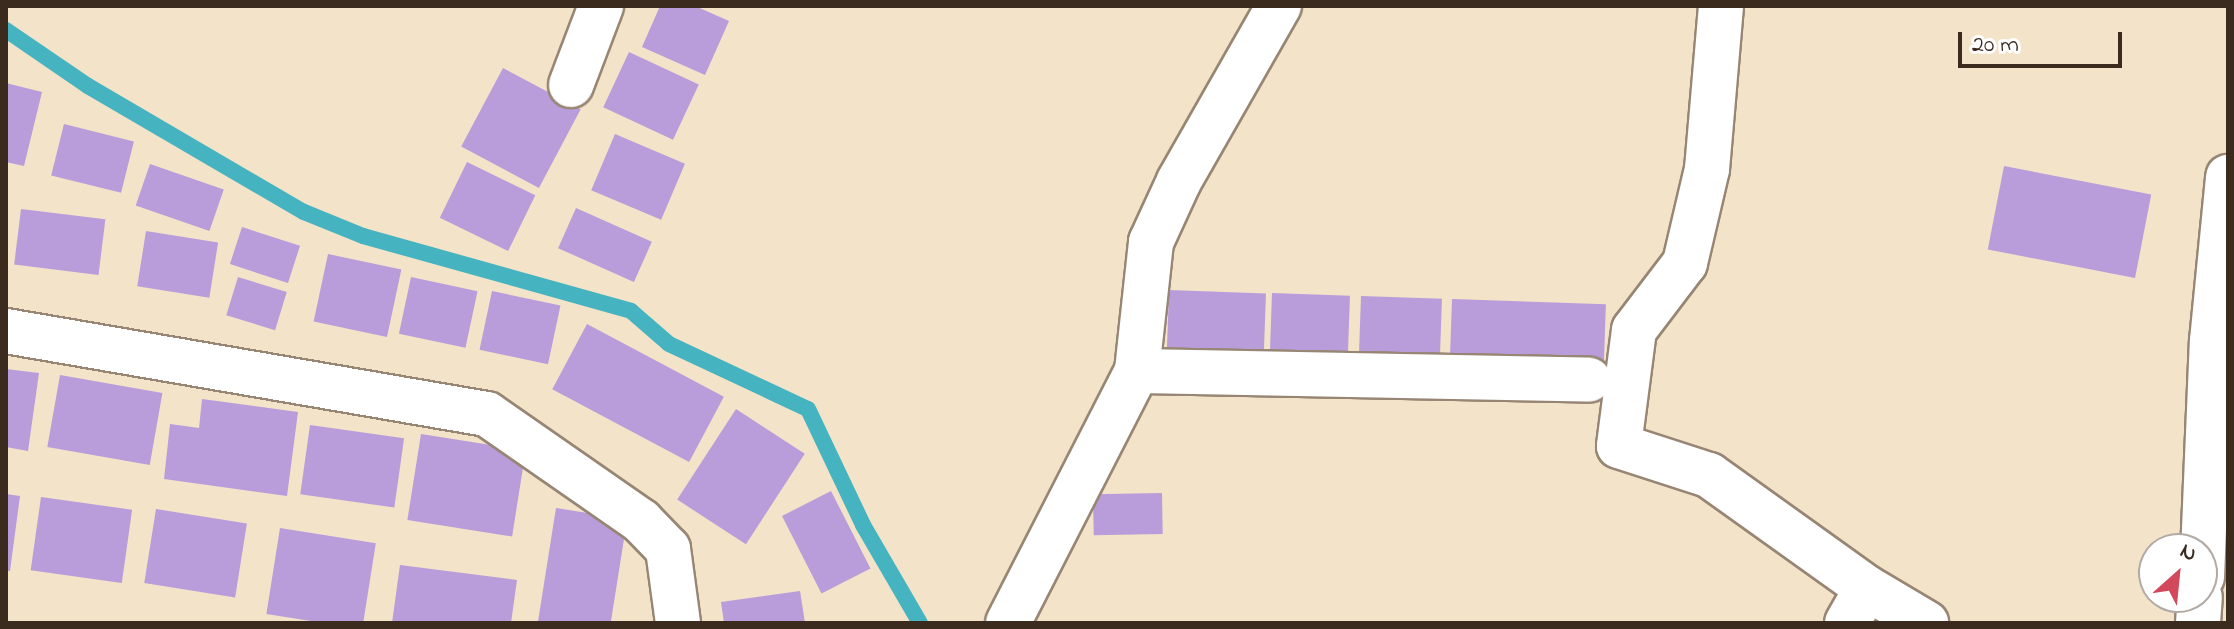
<!DOCTYPE html>
<html>
<head>
<meta charset="utf-8">
<style>
	body { margin:0 }
	#map { position:relative; width:2234px; height:629px; overflow:hidden; background:#f3e3c9; font-family:"Indie Flower",sans-serif }
	div>[style] { position:absolute }
	.stream>* { height:16px; margin:-8px; padding:0 8px; transform-origin:8px; border-radius:8px; background:#45b3c0 }
	.building>* { inset:0; background:#b89dda; transform-origin:0 0 }
	.roads { filter:drop-shadow(2px 0 #978674) drop-shadow(-2px 0 #978674) drop-shadow(0 2px #978674) drop-shadow(0 -2px #978674) }
	.street>* { height:44px; margin:-22px; padding:0 22px; transform-origin:22px; border-radius:22px; background:#fff }
	span { translate:-50% -50%; white-space:nowrap; text-align:center; line-height:1.15; -webkit-text-stroke:8px #fff; paint-order:stroke }
	.frame { position:absolute; inset:0; border:8px solid #3b2a1e; pointer-events:none }
	.north { position:absolute; left:2138px; top:533px; width:80px; height:80px; box-sizing:border-box; background:#fff; border:2px solid #b1aaa5; border-radius:50%; rotate:27deg; font-size:22px; font-weight:700; line-height:32px; text-align:center; color:#3b2a1e }
	.north::after { content:''; display:block; margin:auto; width:28px; height:36px; background:#d1495b; clip-path:polygon(50% 0,100% 100%,50% 72%,0 100%) }
	.scale { position:absolute; left:1958px; top:32px; width:164px; height:36px; box-sizing:border-box; border:4px solid #3b2a1e; border-top:0; padding-left:10px; font-size:24px; line-height:28px; white-space:nowrap; color:#3b2a1e; -webkit-text-stroke:6px #fff; paint-order:stroke }
</style>
</head>
<body>
<div id="map">
	<div class="stream">
		<div style="left:6px;top:30px;width:99px;rotate:34.3deg"></div>
		<div style="left:88px;top:86px;width:250px;rotate:30.3deg"></div>
		<div style="left:304px;top:212px;width:64px;rotate:22.1deg"></div>
		<div style="left:363px;top:236px;width:278px;rotate:15.6deg"></div>
		<div style="left:631px;top:311px;width:50px;rotate:41deg"></div>
		<div style="left:669px;top:344px;width:153px;rotate:25.1deg"></div>
		<div style="left:808px;top:409px;width:128px;rotate:64.6deg"></div>
		<div style="left:863px;top:525px;width:113px;rotate:59.8deg"></div>
	</div>
	<div class="building">
		<div style="clip-path:polygon(660px 6px,695px 6px,729px 21px,705px 75px,642px 47px)"></div>
		<div style="left:629px;top:52px;width:77px;height:61px;rotate:25deg"></div>
		<div style="left:503px;top:68px;width:88px;height:89px;rotate:28deg"></div>
		<div style="clip-path:polygon(6px 83px,42px 92px,24px 166px,6px 162px)"></div>
		<div style="left:64px;top:124px;width:72px;height:53px;rotate:14deg"></div>
		<div style="left:615px;top:134px;width:76px;height:61px;rotate:23deg"></div>
		<div style="left:467px;top:162px;width:76px;height:62px;rotate:26deg"></div>
		<div style="left:150px;top:164px;width:78px;height:44px;rotate:19deg"></div>
		<div style="left:2004px;top:166px;width:150px;height:85px;rotate:11deg"></div>
		<div style="left:576px;top:208px;width:83px;height:44px;rotate:24deg"></div>
		<div style="left:21px;top:209px;width:85px;height:56px;rotate:7deg"></div>
		<div style="left:242px;top:227px;width:61px;height:39px;rotate:18deg"></div>
		<div style="left:146px;top:231px;width:73px;height:56px;rotate:9deg"></div>
		<div style="left:328px;top:254px;width:75px;height:69px;rotate:12deg"></div>
		<div style="left:238px;top:277px;width:51px;height:40px;rotate:17deg"></div>
		<div style="left:411px;top:277px;width:68px;height:58px;rotate:12deg"></div>
		<div style="left:1169px;top:290px;width:97px;height:60px;rotate:2deg"></div>
		<div style="left:492px;top:291px;width:70px;height:60px;rotate:12deg"></div>
		<div style="left:1272px;top:293px;width:78px;height:61px;rotate:2deg"></div>
		<div style="left:1361px;top:296px;width:81px;height:60px;rotate:2deg"></div>
		<div style="left:1452px;top:299px;width:154px;height:60px;rotate:2deg"></div>
		<div style="left:587px;top:324px;width:155px;height:74px;rotate:28deg"></div>
		<div style="clip-path:polygon(6px 369px,39px 373px,28px 451px,6px 447px)"></div>
		<div style="left:60px;top:375px;width:104px;height:73px;rotate:10deg"></div>
		<div style="clip-path:polygon(202px 399px,298px 412px,287px 496px,164px 479px,170px 424px,199px 428px)"></div>
		<div style="left:736px;top:409px;width:82px;height:108px;rotate:33deg"></div>
		<div style="left:310px;top:425px;width:95px;height:70px;rotate:8deg"></div>
		<div style="left:421px;top:434px;width:106px;height:87px;rotate:9deg"></div>
		<div style="left:831px;top:491px;width:87px;height:55px;rotate:63deg"></div>
		<div style="left:1162px;top:493px;width:41px;height:69px;rotate:89deg"></div>
		<div style="clip-path:polygon(6px 494px,20px 496px,10px 571px,6px 571px)"></div>
		<div style="left:41px;top:497px;width:92px;height:74px;rotate:8deg"></div>
		<div style="left:556px;top:508px;width:72px;height:116px;rotate:9deg"></div>
		<div style="left:156px;top:509px;width:92px;height:75px;rotate:9deg"></div>
		<div style="left:280px;top:528px;width:97px;height:87px;rotate:9deg"></div>
		<div style="clip-path:polygon(400px 565px,517px 580px,511px 623px,392px 623px)"></div>
		<div style="clip-path:polygon(800px 591px,805px 623px,724px 623px,721px 602px)"></div>
	</div>
	<div class="roads">
		<div class="street">
			<div style="left:1721px;top:6px;width:164px;rotate:94.9deg"></div>
			<div style="left:1707px;top:169px;width:97px;rotate:103.2deg"></div>
			<div style="left:1685px;top:263px;width:84px;rotate:127.3deg"></div>
			<div style="left:1634px;top:330px;width:117px;rotate:97.4deg"></div>
			<div style="left:1619px;top:446px;width:95px;rotate:17.9deg"></div>
			<div style="left:1709px;top:475px;width:194px;rotate:35.6deg"></div>
			<div style="left:571px;top:85px;width:85px;rotate:-69.2deg"></div>
			<div style="left:6px;top:331px;width:488px;rotate:9.8deg"></div>
			<div style="left:487px;top:414px;width:188px;rotate:34.8deg"></div>
			<div style="left:641px;top:521px;width:39px;rotate:46deg"></div>
			<div style="left:668px;top:549px;width:75px;rotate:82.3deg"></div>
			<div style="left:1137px;top:371px;width:452px;rotate:1.1deg"></div>
			<div style="left:2202px;top:577px;width:236px;rotate:-87.6deg"></div>
			<div style="left:2212px;top:341px;width:165px;rotate:-84.4deg"></div>
			<div style="left:1008px;top:623px;width:283px;rotate:-62.9deg"></div>
			<div style="left:1137px;top:371px;width:130px;rotate:-83.8deg"></div>
			<div style="left:1151px;top:242px;width:67px;rotate:-65.3deg"></div>
			<div style="left:1179px;top:181px;width:202px;rotate:-60.3deg"></div>
			<div style="left:1847px;top:623px;width:40px;rotate:-60.3deg"></div>
			<div style="left:1867px;top:588px;width:69px;rotate:30.7deg"></div>
			<div style="left:2198px;top:623px;width:26px;rotate:-86deg"></div>
		</div>
	</div>
	<div class="frame"></div>
	<div class="north">N</div>
	<div class="scale">20 m</div>
</div>
</body>
</html>
